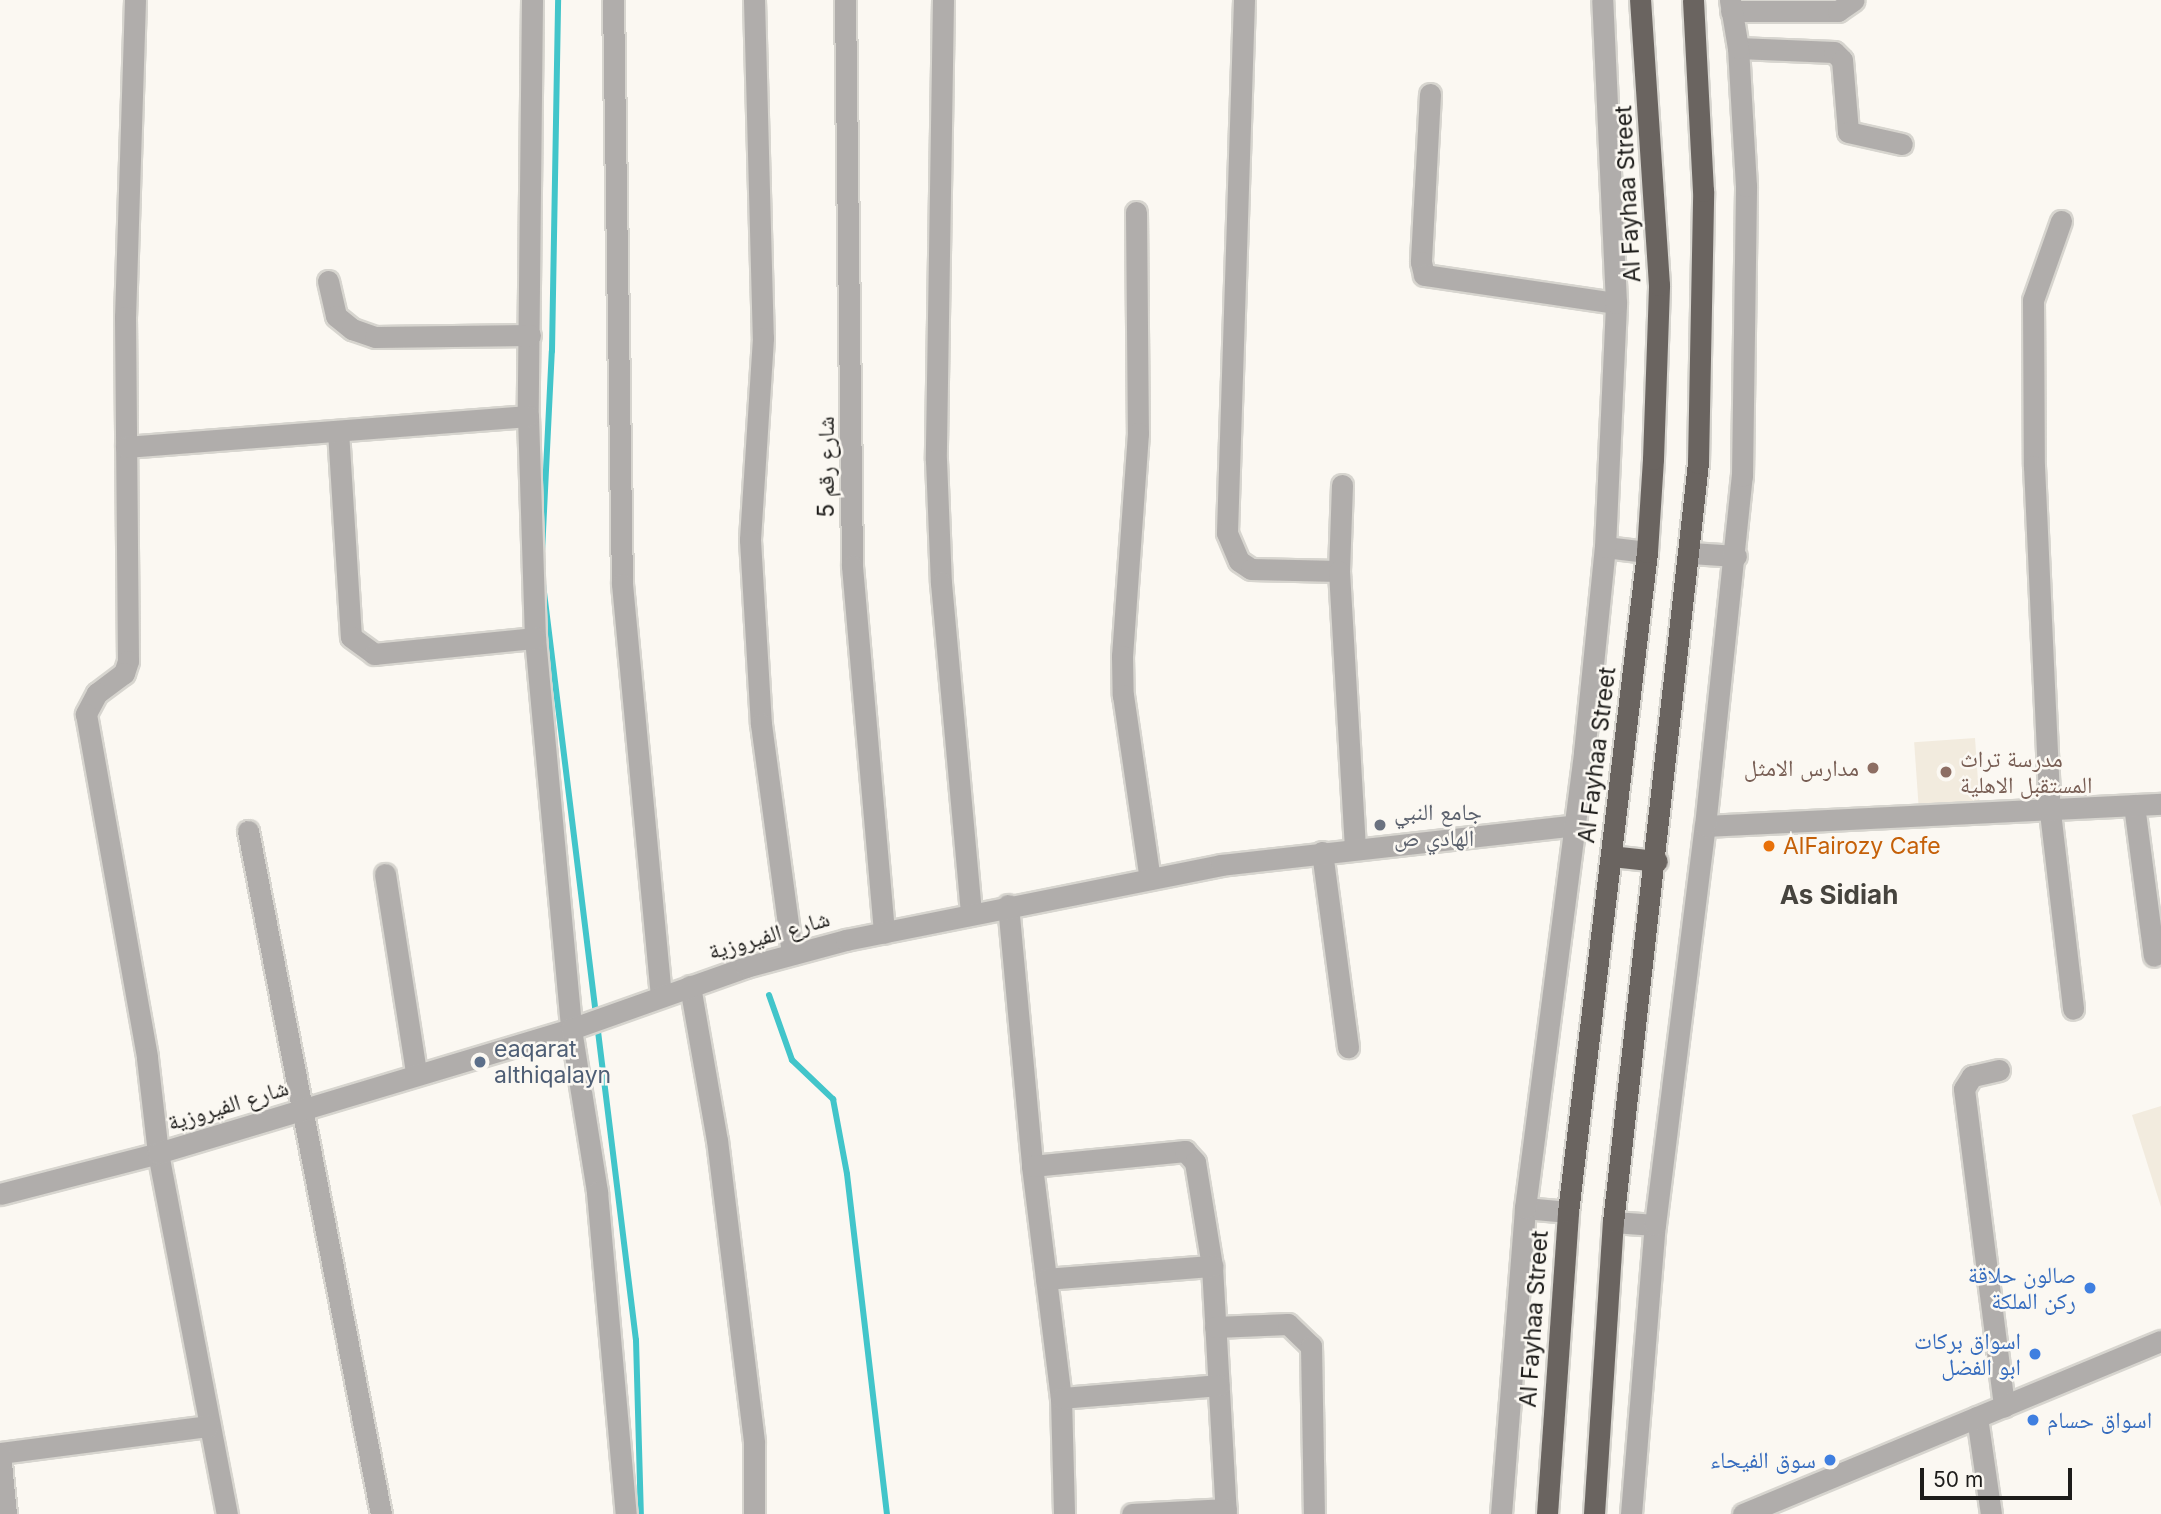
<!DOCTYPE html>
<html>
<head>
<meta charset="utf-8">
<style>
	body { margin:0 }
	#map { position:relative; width:2161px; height:1514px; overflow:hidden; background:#fbf8f2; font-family:Inter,"Noto Naskh Arabic",sans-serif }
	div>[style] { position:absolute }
	.built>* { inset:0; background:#f2ebde; transform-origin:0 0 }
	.stream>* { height:6px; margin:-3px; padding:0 3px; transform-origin:3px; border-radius:3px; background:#42c5ca }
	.roads { filter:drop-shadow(2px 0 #d7d5cf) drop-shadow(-2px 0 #d7d5cf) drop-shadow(0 2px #d7d5cf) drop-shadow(0 -2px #d7d5cf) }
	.minor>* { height:21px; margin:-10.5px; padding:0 10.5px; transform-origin:10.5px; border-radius:10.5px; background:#b0adab }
	.tertiary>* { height:21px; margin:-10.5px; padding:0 10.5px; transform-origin:10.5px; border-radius:10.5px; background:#b0adab }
	.trunk>* { height:21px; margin:-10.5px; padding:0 10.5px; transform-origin:10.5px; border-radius:10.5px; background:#6a6460 }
	.dots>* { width:19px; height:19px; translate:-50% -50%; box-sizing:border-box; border:4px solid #fbf8f2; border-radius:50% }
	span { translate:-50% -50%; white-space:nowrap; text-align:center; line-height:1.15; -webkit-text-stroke:5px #fbf8f2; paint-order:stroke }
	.street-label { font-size:23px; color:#1d1c1a }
	.education-label { font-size:23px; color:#785e54 }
	.left { translate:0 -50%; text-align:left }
	.right { translate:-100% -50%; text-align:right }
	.worship-label { font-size:23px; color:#5b616d }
	.food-label { font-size:23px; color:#c56008 }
	.service-label { font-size:23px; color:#4e5e75 }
	.shop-label { font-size:23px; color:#366cbe }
	.quarter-label { font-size:26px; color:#46443e; font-weight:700 }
	.scale { position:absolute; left:1920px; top:1468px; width:152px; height:32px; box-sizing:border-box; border:4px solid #1d1c1a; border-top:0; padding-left:9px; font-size:21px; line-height:24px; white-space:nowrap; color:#1d1c1a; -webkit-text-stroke:5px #fbf8f2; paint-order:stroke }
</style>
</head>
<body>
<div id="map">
	<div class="built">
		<div style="left:1975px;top:738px;width:65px;height:61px;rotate:86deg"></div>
		<div style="clip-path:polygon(2161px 1106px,2161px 1207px,2132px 1115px)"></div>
	</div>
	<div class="stream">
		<div style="left:542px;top:552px;width:201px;rotate:-87.2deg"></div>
		<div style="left:552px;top:351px;width:351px;rotate:-89deg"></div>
		<div style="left:543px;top:584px;width:762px;rotate:82.99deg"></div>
		<div style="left:636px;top:1340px;width:174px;rotate:88.4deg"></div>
		<div style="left:769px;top:995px;width:69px;rotate:70.5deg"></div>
		<div style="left:792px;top:1060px;width:57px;rotate:43.6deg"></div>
		<div style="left:833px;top:1099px;width:76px;rotate:79.4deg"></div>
		<div style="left:847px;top:1174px;width:342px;rotate:83.3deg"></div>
	</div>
	<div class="roads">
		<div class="minor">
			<div style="left:135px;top:0;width:317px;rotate:91.8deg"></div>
			<div style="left:125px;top:317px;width:344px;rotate:89.5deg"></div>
			<div style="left:128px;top:661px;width:13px;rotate:108deg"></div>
			<div style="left:124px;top:673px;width:34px;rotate:143deg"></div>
			<div style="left:97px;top:693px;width:24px;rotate:118deg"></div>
			<div style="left:86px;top:714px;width:349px;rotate:79.9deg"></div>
			<div style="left:147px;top:1058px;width:96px;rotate:83.4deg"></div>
			<div style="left:158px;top:1153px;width:368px;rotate:79.2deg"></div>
			<div style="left:532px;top:0;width:416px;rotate:90.6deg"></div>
			<div style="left:528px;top:416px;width:222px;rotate:88.2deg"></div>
			<div style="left:535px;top:638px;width:393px;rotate:84.7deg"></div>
			<div style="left:571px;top:1029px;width:165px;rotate:80.9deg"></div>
			<div style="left:597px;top:1192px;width:323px;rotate:84.9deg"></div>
			<div style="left:613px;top:0;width:584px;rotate:89.12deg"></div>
			<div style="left:622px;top:584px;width:414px;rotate:84.6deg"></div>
			<div style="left:754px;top:0;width:338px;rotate:88.5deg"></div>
			<div style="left:763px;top:338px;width:202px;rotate:93.7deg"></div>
			<div style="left:750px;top:540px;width:184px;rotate:86.6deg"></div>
			<div style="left:761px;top:724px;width:231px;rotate:82.3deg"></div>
			<div style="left:845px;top:0;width:566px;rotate:89.29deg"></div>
			<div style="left:852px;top:566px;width:368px;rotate:85deg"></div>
			<div style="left:943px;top:0;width:460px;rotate:90.9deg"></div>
			<div style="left:936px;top:460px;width:123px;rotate:87.7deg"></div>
			<div style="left:941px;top:583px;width:331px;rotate:84.8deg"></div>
			<div style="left:1244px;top:0;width:533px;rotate:91.83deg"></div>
			<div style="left:1227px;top:533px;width:30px;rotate:67deg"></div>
			<div style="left:1239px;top:561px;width:14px;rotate:34deg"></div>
			<div style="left:1251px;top:569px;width:88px;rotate:1.3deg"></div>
			<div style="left:1731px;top:11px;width:107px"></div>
			<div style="left:1838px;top:11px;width:19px;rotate:-35deg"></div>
			<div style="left:1738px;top:48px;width:96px;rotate:2.4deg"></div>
			<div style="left:1834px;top:52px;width:11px;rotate:45deg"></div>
			<div style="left:1842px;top:60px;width:72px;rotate:85.2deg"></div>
			<div style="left:1848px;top:132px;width:55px;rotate:12.5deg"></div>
			<div style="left:1430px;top:94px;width:168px;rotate:93.1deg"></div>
			<div style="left:1421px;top:262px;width:13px;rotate:77deg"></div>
			<div style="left:1424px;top:275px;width:194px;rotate:8.3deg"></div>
			<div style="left:1136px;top:212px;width:221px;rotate:89.5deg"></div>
			<div style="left:1138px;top:433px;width:224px;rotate:94.1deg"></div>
			<div style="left:1122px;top:656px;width:39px;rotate:89deg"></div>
			<div style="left:1123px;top:695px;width:186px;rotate:81.7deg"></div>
			<div style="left:2061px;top:221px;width:84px;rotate:109.5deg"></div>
			<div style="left:2033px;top:300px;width:166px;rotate:89.7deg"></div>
			<div style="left:2034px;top:466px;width:346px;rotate:87.4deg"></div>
			<div style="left:2050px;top:812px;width:198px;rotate:83.3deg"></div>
			<div style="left:328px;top:281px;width:36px;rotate:77deg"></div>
			<div style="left:336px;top:316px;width:21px;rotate:39deg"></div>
			<div style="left:352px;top:329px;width:24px;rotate:19deg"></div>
			<div style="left:375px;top:337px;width:155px;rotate:-0.7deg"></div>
			<div style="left:338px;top:431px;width:206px;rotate:86.4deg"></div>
			<div style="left:351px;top:637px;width:29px;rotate:36deg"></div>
			<div style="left:374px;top:654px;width:162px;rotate:-5.7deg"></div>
			<div style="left:126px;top:447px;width:403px;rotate:-4.4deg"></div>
			<div style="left:1342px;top:485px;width:86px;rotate:92deg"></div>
			<div style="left:1339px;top:571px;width:275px;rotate:86.7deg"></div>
			<div style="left:2134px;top:805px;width:152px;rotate:82.5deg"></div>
			<div style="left:1705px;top:826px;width:457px;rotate:-2.8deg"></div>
			<div style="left:248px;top:831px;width:696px;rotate:78.98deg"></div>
			<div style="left:1322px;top:852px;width:197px;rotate:82.4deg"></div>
			<div style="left:385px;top:874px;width:201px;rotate:81.1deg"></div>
			<div style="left:1008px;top:905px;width:262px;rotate:84.7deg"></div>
			<div style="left:1032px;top:1166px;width:234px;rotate:82.9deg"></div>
			<div style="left:1061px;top:1398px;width:116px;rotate:88.5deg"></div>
			<div style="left:690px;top:986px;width:156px;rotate:80.1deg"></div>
			<div style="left:717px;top:1140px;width:305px;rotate:83deg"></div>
			<div style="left:754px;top:1443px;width:71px;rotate:90deg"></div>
			<div style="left:1999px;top:1070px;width:28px;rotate:167deg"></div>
			<div style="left:1972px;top:1076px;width:15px;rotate:122deg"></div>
			<div style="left:1964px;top:1089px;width:320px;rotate:82.8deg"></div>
			<div style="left:1032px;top:1166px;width:154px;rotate:-5.6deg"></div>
			<div style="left:1185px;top:1151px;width:15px;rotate:48deg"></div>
			<div style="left:1195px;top:1162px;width:105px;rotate:80.7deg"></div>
			<div style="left:1212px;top:1266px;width:248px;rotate:86.8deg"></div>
			<div style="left:1046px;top:1279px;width:167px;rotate:-4.5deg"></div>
			<div style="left:1215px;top:1327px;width:73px;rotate:-2.4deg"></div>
			<div style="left:1288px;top:1324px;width:32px;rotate:44deg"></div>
			<div style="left:1311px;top:1346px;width:168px;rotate:89deg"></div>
			<div style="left:1061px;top:1398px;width:158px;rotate:-4.7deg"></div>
			<div style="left:1977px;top:1417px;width:98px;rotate:81.8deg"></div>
			<div style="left:0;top:1453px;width:210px;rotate:-7.4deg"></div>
			<div style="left:0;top:1453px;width:61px;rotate:84.4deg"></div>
			<div style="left:1132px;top:1514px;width:94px;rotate:-3deg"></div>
		</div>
		<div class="tertiary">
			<div style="left:1605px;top:547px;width:42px;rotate:6.8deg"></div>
			<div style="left:1691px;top:553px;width:45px;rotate:3.8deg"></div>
			<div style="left:0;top:1194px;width:163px;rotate:-14.5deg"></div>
			<div style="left:158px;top:1153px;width:431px;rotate:-16.7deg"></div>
			<div style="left:571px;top:1029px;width:186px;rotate:-19.5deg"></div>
			<div style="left:746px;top:967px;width:104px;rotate:-15.1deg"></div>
			<div style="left:846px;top:940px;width:382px;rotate:-11.3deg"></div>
			<div style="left:1221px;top:865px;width:356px;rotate:-6.4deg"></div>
			<div style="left:1525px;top:1208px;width:43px;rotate:5.3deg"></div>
			<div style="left:1613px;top:1222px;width:42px;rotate:4.1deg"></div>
			<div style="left:1501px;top:1514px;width:307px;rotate:-85.5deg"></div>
			<div style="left:1525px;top:1208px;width:459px;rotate:-82.6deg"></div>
			<div style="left:1584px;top:753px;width:207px;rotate:-84.2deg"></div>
			<div style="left:1605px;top:547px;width:244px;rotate:-87.4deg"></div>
			<div style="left:1616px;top:303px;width:303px;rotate:-92.6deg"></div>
			<div style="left:1631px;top:1514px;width:290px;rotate:-85.3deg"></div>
			<div style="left:1655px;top:1225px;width:402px;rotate:-82.9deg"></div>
			<div style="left:1705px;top:826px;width:352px;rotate:-84deg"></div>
			<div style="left:1742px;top:476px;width:290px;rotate:-89.2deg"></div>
			<div style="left:1746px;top:186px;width:138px;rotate:-93.3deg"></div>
			<div style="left:1738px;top:48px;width:49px;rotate:-99.5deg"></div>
			<div style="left:1743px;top:1514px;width:452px;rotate:-22.5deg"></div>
		</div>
		<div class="trunk">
			<div style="left:1611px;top:856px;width:46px;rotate:6.2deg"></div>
			<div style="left:1547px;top:1514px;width:303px;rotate:-86deg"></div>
			<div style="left:1568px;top:1212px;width:665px;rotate:-83.17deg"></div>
			<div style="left:1647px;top:552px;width:93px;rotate:-86.3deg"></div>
			<div style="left:1653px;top:459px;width:174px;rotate:-88deg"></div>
			<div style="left:1659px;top:285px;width:286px;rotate:-93.8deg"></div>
			<div style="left:1594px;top:1514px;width:293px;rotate:-86.3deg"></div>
			<div style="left:1613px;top:1222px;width:764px;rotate:-83.61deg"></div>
			<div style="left:1698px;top:463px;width:272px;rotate:-88.9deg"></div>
			<div style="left:1703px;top:191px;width:191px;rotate:-93deg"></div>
		</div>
	</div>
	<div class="dots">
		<div style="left:1873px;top:768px;background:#8d6e63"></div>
		<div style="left:1946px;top:772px;background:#8d6e63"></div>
		<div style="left:1380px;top:825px;background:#6b7280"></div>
		<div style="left:1769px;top:846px;background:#e8710a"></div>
		<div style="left:480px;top:1062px;background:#5c6f8a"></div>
		<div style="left:2090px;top:1288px;background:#3f7fe0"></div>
		<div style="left:2035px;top:1354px;background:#3f7fe0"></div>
		<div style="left:2033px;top:1420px;background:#3f7fe0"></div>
		<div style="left:1830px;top:1460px;background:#3f7fe0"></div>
	</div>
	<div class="street-label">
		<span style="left:1628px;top:194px;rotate:-93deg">Al Fayhaa Street</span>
		<span style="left:826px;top:467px;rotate:-90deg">شارع رقم 5</span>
		<span style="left:1597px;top:755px;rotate:-83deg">Al Fayhaa Street</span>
		<span style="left:769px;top:935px;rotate:-16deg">شارع الفيروزية</span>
		<span style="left:228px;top:1105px;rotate:-17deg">شارع الفيروزية</span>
		<span style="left:1534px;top:1319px;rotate:-86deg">Al Fayhaa Street</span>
	</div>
	<div class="education-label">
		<span class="left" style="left:1960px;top:772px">مدرسة تراث<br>المستقبل الاهلية</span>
		<span class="right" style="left:1859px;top:768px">مدارس الامثل</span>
	</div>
	<div class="worship-label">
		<span class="left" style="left:1394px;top:825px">جامع النبي<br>الهادي ص</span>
	</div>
	<div class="food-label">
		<span class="left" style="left:1783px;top:846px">AlFairozy Cafe</span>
	</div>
	<div class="service-label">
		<span class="left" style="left:494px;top:1062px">eaqarat<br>althiqalayn</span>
	</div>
	<div class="shop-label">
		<span class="right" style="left:2076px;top:1288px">صالون حلاقة<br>ركن الملكة</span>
		<span class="right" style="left:2021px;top:1354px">اسواق بركات<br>ابو الفضل</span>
		<span class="left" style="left:2047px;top:1420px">اسواق حسام</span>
		<span class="right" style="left:1816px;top:1460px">سوق الفيحاء</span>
	</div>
	<div class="quarter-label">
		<span style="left:1839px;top:895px">As Sidiah</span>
	</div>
	<div class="scale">50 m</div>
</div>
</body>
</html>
